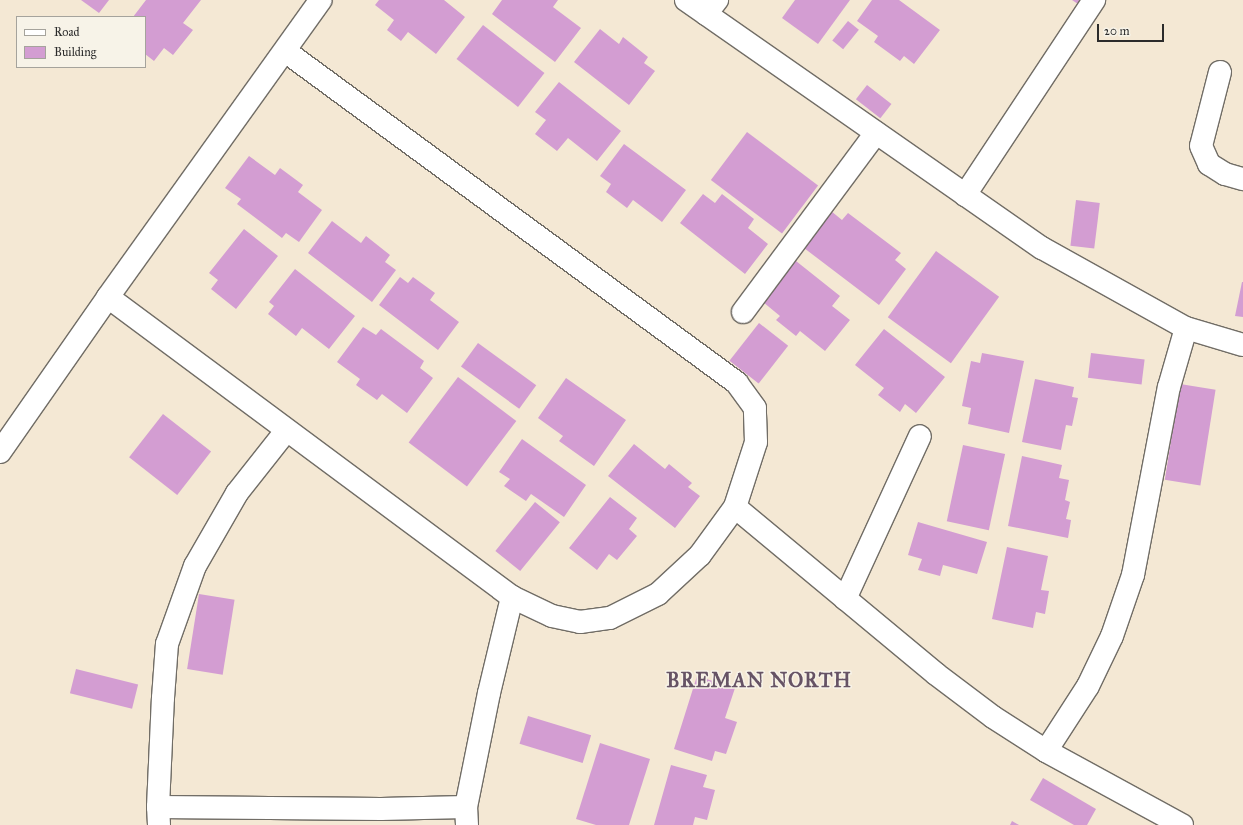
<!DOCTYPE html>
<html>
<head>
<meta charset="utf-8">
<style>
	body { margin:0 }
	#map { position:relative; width:1243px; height:825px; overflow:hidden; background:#f4e8d4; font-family:"IM FELL Great Primer",serif }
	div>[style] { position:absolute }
	.building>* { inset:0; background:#d39dd2; transform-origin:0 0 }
	.roads { filter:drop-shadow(1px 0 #716d66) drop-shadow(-1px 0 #716d66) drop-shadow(0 1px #716d66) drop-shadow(0 -1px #716d66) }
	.street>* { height:22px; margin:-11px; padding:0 11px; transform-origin:11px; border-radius:11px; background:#fff }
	span { translate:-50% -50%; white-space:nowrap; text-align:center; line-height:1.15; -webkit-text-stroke:3px #f7f3e8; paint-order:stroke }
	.district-label { font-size:20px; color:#665365; font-weight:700; letter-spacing:1px }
	.legend { position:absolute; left:16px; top:16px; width:130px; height:52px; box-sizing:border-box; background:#f7f3e8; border:1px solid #a5a39c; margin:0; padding:5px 7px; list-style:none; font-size:12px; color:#2b2b2b }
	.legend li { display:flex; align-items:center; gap:8px; height:20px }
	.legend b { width:20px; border:1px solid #a5a39c }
	.scale { position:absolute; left:1097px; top:24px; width:67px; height:18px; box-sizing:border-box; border:2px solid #2b2b2b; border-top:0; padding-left:5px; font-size:12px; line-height:14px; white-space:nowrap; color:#2b2b2b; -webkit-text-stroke:3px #f7f3e8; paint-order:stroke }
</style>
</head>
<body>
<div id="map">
	<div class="building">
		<div style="clip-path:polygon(81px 0,109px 0,99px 13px)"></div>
		<div style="clip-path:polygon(146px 0,201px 0,183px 23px,193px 30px,173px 55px,164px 48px,154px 61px,145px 54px,145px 17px,133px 17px)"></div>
		<div style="clip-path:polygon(379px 0,444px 0,465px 17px,436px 54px,408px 32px,401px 41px,387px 30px,394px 20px,375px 5px)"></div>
		<div style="clip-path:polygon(502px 0,558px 0,553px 7px,581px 28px,555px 62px,492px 14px)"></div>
		<div style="clip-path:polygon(795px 0,850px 0,818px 44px,782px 18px)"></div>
		<div style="clip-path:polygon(872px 0,899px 0,940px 30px,914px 64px,904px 56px,900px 61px,874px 42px,878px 36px,857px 21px)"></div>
		<div style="clip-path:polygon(1072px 0,1080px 0,1078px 4px)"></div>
		<div style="left:848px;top:21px;width:14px;height:25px;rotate:39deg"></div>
		<div style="left:483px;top:25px;width:78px;height:43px;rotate:38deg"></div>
		<div style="clip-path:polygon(600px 29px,619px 44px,623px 37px,648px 57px,644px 63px,655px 71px,629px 105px,574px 62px)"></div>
		<div style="clip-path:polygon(559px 82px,621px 131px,597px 161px,568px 138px,557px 151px,535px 134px,546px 120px,535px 112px)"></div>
		<div style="left:867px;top:85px;width:31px;height:18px;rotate:38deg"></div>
		<div style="left:747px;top:132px;width:89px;height:60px;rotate:37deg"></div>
		<div style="clip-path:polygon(624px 144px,686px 190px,662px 222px,633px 200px,627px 208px,606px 192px,611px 184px,600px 176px)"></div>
		<div style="clip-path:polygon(249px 156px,275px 175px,280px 168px,303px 185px,298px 192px,322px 210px,299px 242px,286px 233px,282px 238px,237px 204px,241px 199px,225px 188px)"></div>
		<div style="clip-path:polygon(703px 194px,715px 203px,722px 194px,754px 219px,748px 228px,768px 244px,745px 274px,680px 223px)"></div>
		<div style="left:1076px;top:200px;width:24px;height:46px;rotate:7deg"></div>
		<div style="clip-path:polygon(831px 211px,842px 220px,848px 213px,901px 253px,895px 260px,906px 269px,879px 305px,804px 248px)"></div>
		<div style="clip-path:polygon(332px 221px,361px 243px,366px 236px,390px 255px,385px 262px,396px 270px,372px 302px,308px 253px)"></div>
		<div style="clip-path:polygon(244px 229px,278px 256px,236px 309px,211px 289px,218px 280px,209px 273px)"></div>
		<div style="left:936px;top:251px;width:78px;height:82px;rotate:36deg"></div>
		<div style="clip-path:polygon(796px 261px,840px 296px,832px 306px,850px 320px,825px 351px,800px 331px,796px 336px,776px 320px,780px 316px,763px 302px)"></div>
		<div style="clip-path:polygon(295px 269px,355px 316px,329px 349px,302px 328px,296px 336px,268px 314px,274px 306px,269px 302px)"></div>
		<div style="clip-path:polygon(400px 277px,408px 283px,413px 277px,435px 293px,430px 300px,459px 322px,438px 350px,379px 305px)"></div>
		<div style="clip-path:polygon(1242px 282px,1243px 282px,1243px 317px,1235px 316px)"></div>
		<div style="left:759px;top:323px;width:37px;height:48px;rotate:38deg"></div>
		<div style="clip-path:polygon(363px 327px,376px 335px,381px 329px,424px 361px,420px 368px,433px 378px,407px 413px,382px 394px,377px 400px,356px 385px,360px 379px,337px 362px)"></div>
		<div style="clip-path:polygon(884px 329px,945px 377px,916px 413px,905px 404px,900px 412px,878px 395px,884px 388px,855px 365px)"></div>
		<div style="left:478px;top:343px;width:72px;height:29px;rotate:36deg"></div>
		<div style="clip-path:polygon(982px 353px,1024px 361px,1009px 433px,968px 424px,971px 408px,962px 406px,971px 361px,980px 363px)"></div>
		<div style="left:1091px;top:353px;width:54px;height:25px;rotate:7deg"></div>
		<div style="left:458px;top:377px;width:73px;height:82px;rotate:37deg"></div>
		<div style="clip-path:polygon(566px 378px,626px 420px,594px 466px,559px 441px,563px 436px,538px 418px)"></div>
		<div style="clip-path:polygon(1035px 379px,1074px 387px,1072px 397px,1078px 398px,1072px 426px,1066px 425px,1061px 450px,1022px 442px)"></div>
		<div style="left:1180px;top:384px;width:36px;height:97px;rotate:9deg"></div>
		<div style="left:163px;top:414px;width:61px;height:55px;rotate:38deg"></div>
		<div style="clip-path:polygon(522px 439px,586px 485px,564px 517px,531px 494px,526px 501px,504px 486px,510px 479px,499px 472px)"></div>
		<div style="clip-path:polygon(634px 444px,665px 469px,669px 464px,692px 483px,688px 487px,700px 496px,675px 528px,608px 476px)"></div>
		<div style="left:963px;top:445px;width:43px;height:78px;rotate:12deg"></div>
		<div style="clip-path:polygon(1022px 456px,1062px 465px,1059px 478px,1069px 480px,1065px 500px,1070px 502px,1066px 519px,1071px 520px,1068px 538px,1008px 526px)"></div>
		<div style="clip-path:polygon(610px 497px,637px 518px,629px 529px,637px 536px,617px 560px,609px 554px,597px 570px,569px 548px)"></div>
		<div style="left:535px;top:502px;width:32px;height:63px;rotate:39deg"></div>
		<div style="clip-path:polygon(918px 522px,987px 542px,977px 574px,943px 565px,940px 576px,918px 570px,922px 559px,908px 555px)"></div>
		<div style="clip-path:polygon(1007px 547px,1048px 556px,1041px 590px,1049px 591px,1045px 614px,1036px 612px,1033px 628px,992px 619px)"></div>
		<div style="left:199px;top:594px;width:36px;height:76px;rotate:9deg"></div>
		<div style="left:76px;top:669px;width:64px;height:25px;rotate:14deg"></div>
		<div style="clip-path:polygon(697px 676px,735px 688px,725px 718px,737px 722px,726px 754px,715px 751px,712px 761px,674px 749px)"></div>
		<div style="left:528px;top:716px;width:66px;height:29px;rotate:17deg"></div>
		<div style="clip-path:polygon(600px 743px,650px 759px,629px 825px,596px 825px,576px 819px)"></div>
		<div style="clip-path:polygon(671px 765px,707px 775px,703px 787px,715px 790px,707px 820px,695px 817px,693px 825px,654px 825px)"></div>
		<div style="clip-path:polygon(1043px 778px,1096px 809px,1087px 825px,1074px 825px,1030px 800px)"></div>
		<div style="clip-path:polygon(1012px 821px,1019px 825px,1010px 825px)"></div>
	</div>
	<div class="roads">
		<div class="street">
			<div style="left:686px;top:0;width:434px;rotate:34.9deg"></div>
			<div style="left:1042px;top:248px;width:165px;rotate:29.1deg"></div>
			<div style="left:1186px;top:328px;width:59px;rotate:16.6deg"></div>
			<div style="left:706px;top:14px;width:18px;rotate:-52deg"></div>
			<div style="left:1220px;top:72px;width:76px;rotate:104.4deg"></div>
			<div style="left:1201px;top:146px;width:20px;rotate:66deg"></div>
			<div style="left:1209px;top:164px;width:19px;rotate:32deg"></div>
			<div style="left:1225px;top:174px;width:19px;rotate:16deg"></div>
			<div style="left:965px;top:195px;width:234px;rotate:-56.5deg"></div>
			<div style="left:108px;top:297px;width:503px;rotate:36.6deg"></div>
			<div style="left:512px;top:597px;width:44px;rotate:25.4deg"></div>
			<div style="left:552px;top:616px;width:29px;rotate:12deg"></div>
			<div style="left:580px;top:622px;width:30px;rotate:-8deg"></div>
			<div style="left:610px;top:618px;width:54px;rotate:-26.6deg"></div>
			<div style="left:658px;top:594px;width:57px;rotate:-42.9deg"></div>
			<div style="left:700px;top:555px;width:59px;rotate:-53.9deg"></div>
			<div style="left:735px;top:507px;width:68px;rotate:-72.1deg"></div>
			<div style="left:756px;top:442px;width:34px;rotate:-92deg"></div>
			<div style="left:755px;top:408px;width:31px;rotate:-126deg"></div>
			<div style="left:737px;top:383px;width:561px;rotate:-143.7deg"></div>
			<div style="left:743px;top:312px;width:223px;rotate:-53.4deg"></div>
			<div style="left:0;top:452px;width:189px;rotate:-55.1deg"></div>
			<div style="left:108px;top:297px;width:365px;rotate:-54.4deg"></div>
			<div style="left:735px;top:507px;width:261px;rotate:39.7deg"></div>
			<div style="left:936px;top:674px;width:71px;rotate:37deg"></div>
			<div style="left:993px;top:717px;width:63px;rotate:32.7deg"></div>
			<div style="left:1046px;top:751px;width:155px;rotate:28.6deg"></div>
			<div style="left:845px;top:599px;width:179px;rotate:-65.3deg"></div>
			<div style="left:1046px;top:751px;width:77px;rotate:-57.1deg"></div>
			<div style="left:1088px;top:686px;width:55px;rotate:-64.4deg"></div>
			<div style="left:1112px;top:636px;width:65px;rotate:-71deg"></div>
			<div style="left:1133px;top:575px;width:191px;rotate:-79.2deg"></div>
			<div style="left:1169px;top:387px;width:61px;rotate:-73.9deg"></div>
			<div style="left:158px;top:807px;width:223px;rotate:0.5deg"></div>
			<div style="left:381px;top:809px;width:85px;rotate:-1.3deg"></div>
			<div style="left:159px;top:825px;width:18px;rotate:-93deg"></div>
			<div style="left:158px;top:807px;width:109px;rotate:-87.4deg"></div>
			<div style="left:163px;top:698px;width:54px;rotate:-85.8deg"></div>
			<div style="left:167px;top:644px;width:83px;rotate:-70.3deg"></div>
			<div style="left:195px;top:566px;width:84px;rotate:-60.1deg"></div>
			<div style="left:237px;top:493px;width:79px;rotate:-51.7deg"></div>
			<div style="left:467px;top:825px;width:18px;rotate:-93deg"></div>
			<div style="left:466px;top:807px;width:116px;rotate:-78.6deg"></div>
			<div style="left:489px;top:693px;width:99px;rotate:-76.5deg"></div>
		</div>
	</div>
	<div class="district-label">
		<span style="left:759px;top:680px">BREMAN NORTH</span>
	</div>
	<ul class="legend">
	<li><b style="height:5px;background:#fff"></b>Road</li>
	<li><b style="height:11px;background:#d39dd2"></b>Building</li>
	</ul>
	<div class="scale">20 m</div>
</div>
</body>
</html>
